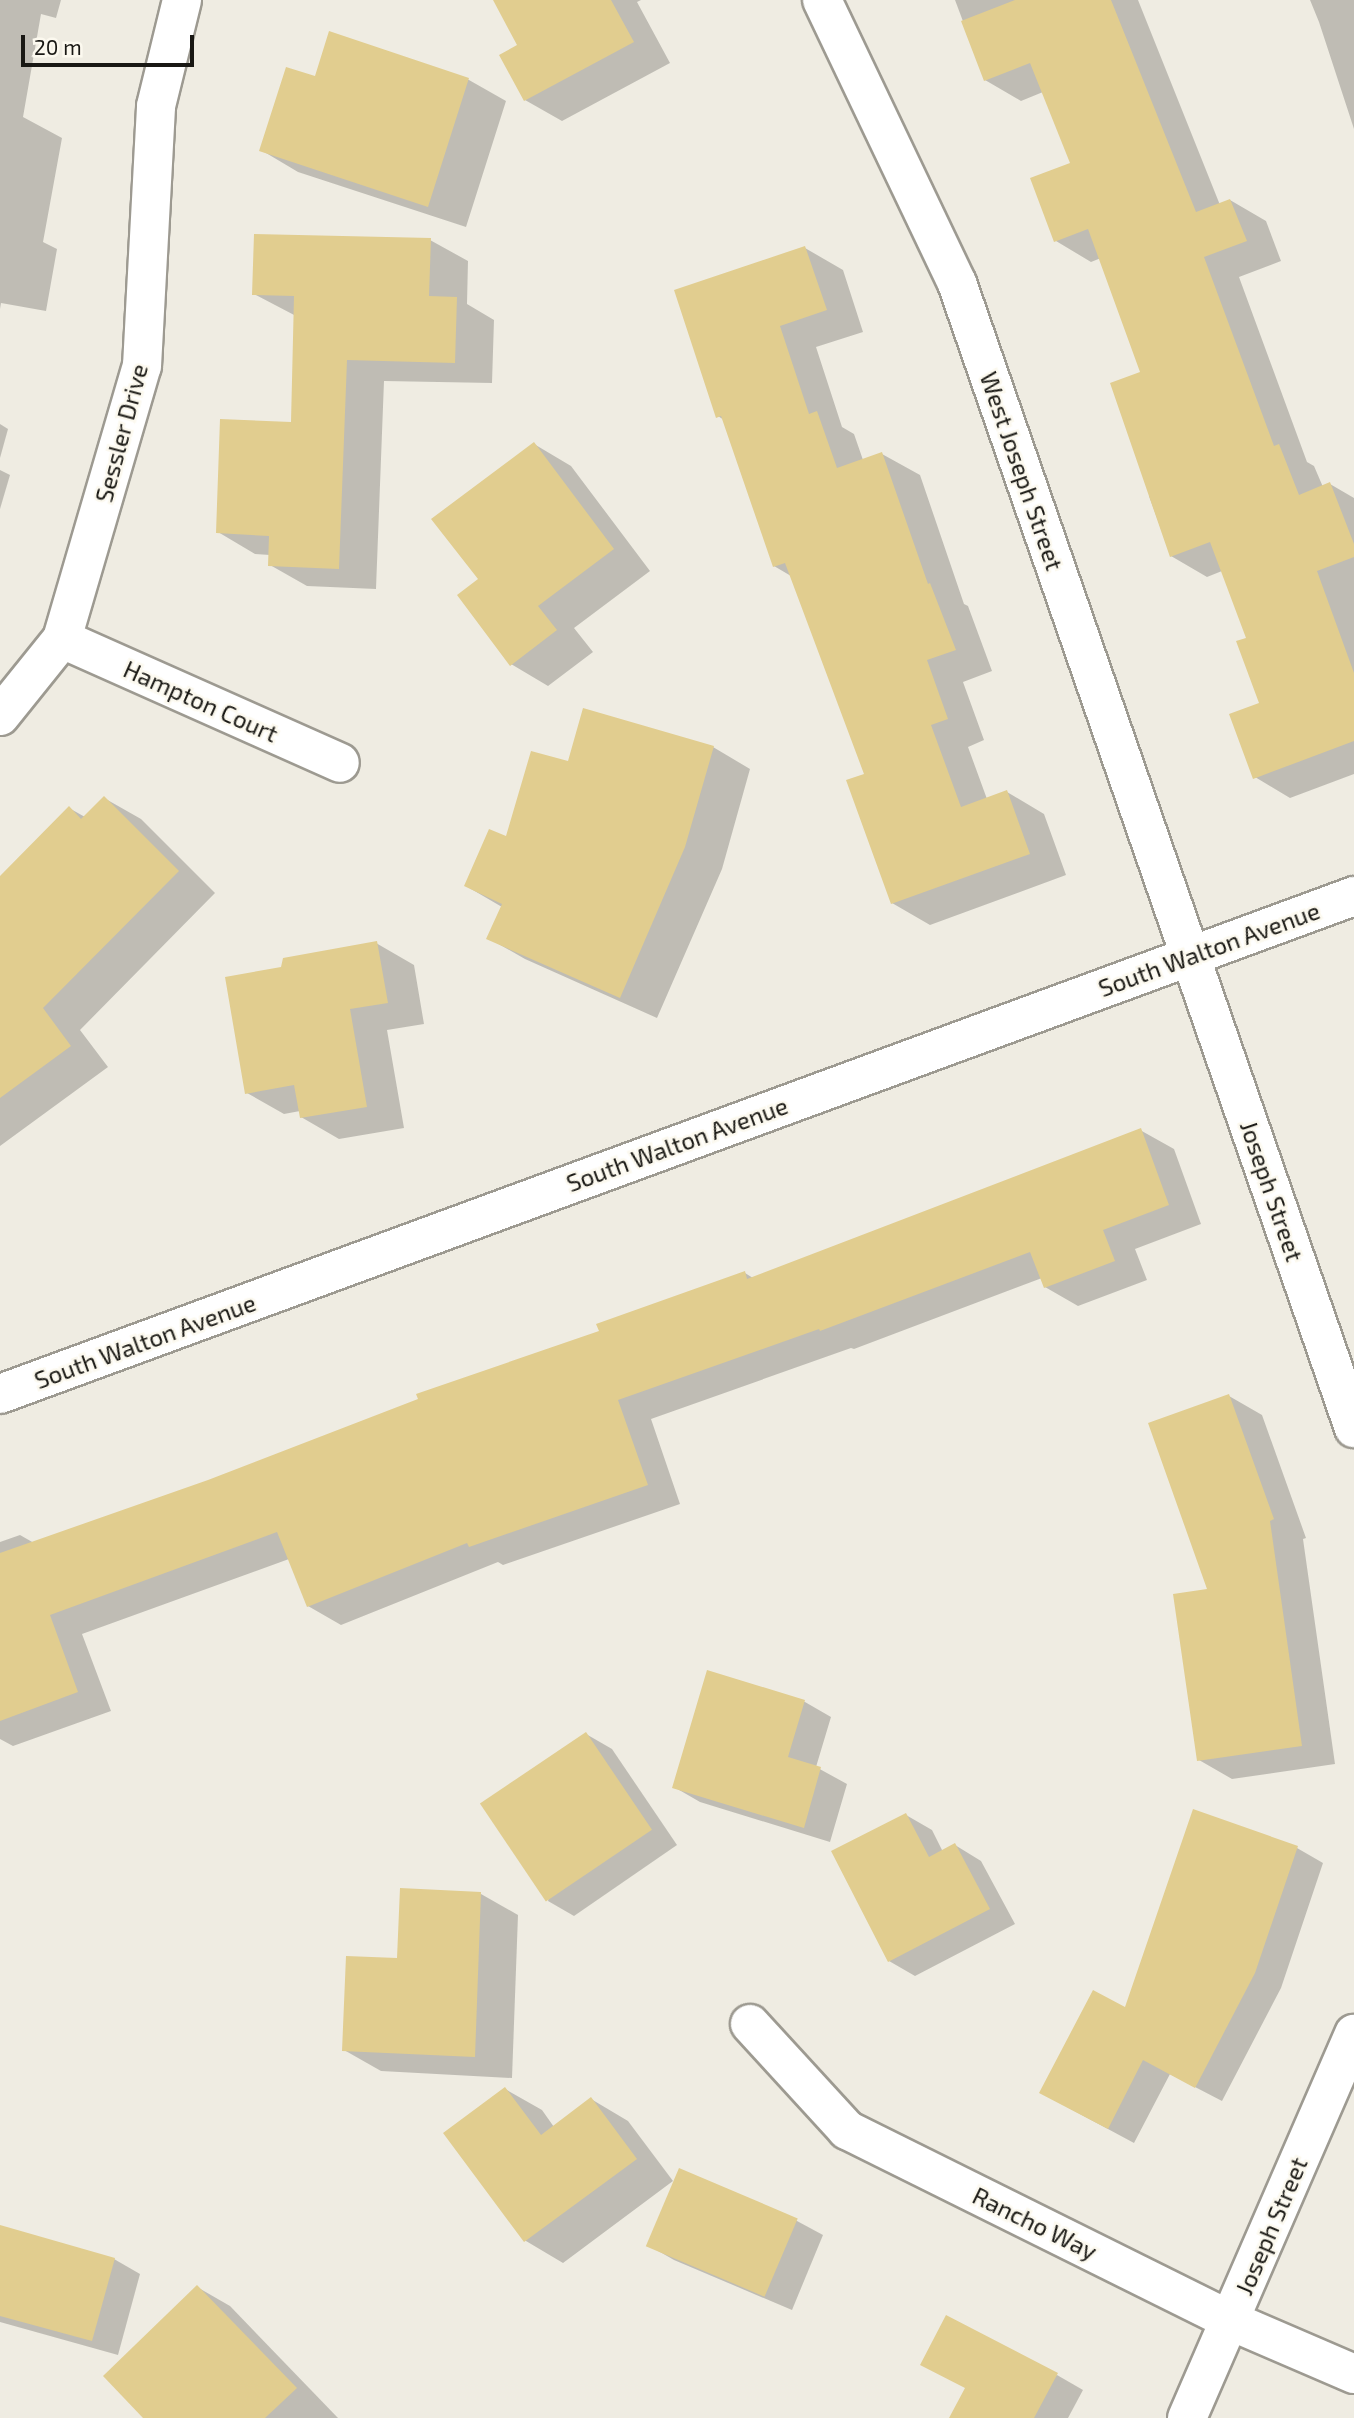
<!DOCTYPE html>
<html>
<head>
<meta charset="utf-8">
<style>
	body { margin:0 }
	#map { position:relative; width:1354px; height:2418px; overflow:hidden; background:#efece2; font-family:"Exo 2",sans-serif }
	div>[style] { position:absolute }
	.shadow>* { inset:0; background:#0003 }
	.building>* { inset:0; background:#e1cd8f; transform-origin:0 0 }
	.roads { filter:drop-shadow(2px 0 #9d9a91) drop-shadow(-2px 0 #9d9a91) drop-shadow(0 2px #9d9a91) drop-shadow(0 -2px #9d9a91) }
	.minor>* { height:38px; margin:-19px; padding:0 19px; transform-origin:19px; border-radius:19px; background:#fff }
	.tertiary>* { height:38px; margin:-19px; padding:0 19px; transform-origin:19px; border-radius:19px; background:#fff }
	span { translate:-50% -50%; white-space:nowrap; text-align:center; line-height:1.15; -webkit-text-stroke:5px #fcf9ef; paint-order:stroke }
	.street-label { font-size:24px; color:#191814 }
	.scale { position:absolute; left:21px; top:35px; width:173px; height:32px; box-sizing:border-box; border:4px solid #191814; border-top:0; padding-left:9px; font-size:21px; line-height:24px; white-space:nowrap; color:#191814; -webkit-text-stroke:5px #fcf9ef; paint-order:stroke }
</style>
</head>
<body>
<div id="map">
	<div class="shadow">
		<div style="clip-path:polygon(0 0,61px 0,56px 18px,41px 14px,23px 117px,62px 138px,43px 242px,57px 249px,46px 311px,1px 303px,0 309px)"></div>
		<div style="clip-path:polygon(495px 0,641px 0,637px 2px,670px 63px,562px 121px,525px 100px,520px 45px)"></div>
		<div style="clip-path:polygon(955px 0,1138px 0,1220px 205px,1230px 200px,1266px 221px,1281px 261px,1239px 277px,1307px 462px,1314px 466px,1323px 487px,1330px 484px,1354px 498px,1354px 774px,1290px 798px,1255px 777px,1261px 704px,1248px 639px,1222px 571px,1207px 577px,1171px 556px,1149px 496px,1152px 495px,1142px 373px,1101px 258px,1091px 262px,1056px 241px,1072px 164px,1043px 92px,1021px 101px,985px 80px)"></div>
		<div style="clip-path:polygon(1310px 0,1354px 0,1354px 129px,1319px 22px)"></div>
		<div style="clip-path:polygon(330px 34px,469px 80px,506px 101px,466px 227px,298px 172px,261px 150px,316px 78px)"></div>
		<div style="clip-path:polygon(430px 240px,468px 261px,467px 304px,494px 320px,492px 383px,384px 381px,376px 589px,307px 586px,270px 565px,270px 555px,255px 554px,218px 532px,293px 424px,296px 316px,254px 294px)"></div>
		<div style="clip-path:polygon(805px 248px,843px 270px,863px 332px,816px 347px,842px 427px,854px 434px,863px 460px,882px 454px,920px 475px,964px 604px,968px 606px,992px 671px,963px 682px,984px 740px,968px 747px,987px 799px,1007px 792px,1044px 814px,1066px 875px,930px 925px,892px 903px,866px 775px,791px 576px,774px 566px,724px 420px,718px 416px)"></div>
		<div style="clip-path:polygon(0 424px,8px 429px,0 458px)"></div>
		<div style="clip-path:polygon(534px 444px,571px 466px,650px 571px,574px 628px,593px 652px,548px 686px,511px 664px,480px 580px)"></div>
		<div style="clip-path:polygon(0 470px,10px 475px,0 509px)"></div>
		<div style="clip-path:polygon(713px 747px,750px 769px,722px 869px,657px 1018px,525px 959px,488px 938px,502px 907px,466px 886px,569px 763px)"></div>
		<div style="clip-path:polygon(104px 798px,141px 819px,215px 893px,80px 1030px,108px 1067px,0 1146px,0 878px,69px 808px,85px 817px)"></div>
		<div style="clip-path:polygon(376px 943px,414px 965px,424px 1024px,387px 1030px,404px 1128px,339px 1139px,301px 1117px,300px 1111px,284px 1114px,247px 1093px,283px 968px)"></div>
		<div style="clip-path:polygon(1140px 1130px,1174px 1149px,1201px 1224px,1135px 1249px,1147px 1280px,1078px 1306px,1045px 1287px,1042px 1278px,854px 1349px,851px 1348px,651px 1419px,680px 1504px,503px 1565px,498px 1562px,341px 1625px,308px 1606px,289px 1559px,82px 1634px,111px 1711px,13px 1746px,0 1739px,0 1542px,20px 1535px,34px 1543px,209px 1482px,601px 1332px,745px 1273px,753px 1278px)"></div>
		<div style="clip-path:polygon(1229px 1396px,1262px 1415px,1306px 1538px,1303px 1539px,1335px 1764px,1232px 1779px,1199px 1760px,1209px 1591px)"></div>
		<div style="clip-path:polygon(709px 1672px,805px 1702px,831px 1717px,816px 1767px,847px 1784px,830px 1842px,700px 1802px,674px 1787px)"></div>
		<div style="clip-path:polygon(586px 1734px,612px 1749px,677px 1845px,574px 1916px,548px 1901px)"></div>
		<div style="clip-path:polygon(1194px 1812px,1297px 1848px,1323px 1863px,1281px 1988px,1222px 2101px,1170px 2074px,1134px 2143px,1067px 2107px,1126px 2009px)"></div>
		<div style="clip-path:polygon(906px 1815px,932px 1830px,943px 1852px,955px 1845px,981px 1861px,1015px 1924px,915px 1976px,889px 1961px)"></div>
		<div style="clip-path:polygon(481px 1894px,518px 1915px,512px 2078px,381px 2071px,344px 2050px,399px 1960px)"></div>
		<div style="clip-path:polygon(505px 2089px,542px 2110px,554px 2127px,591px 2099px,628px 2121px,673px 2181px,563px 2263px,526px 2241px,445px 2133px)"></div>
		<div style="clip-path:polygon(679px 2170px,797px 2221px,823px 2235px,792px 2310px,674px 2260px,648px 2245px)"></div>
		<div style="clip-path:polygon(0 2227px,114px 2259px,140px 2274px,118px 2355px,0 2322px)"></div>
		<div style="clip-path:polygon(197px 2287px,230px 2306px,338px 2418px,145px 2418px)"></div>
		<div style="clip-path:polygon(1057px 2375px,1083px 2390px,1068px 2418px,951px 2418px)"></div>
	</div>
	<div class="building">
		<div style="clip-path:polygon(493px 0,611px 0,634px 42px,524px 101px,499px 55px,517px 45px)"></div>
		<div style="clip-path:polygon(1015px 0,1111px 0,1196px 212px,1230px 199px,1247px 241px,1204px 257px,1274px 446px,1279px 444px,1299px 495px,1330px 482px,1354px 544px,1354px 557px,1317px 571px,1354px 673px,1354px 741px,1253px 779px,1229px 714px,1259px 703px,1236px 641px,1246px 638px,1210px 542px,1170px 557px,1110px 383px,1140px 372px,1088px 229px,1054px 242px,1030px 178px,1070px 163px,1030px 63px,984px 81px,961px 21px)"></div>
		<div style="clip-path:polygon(329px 31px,469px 78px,428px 207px,259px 151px,286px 67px,315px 76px)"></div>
		<div style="clip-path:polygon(254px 234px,431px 238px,429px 296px,457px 297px,455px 363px,347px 360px,339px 569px,268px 566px,269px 536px,216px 533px,220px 419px,291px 422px,294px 296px,252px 295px)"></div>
		<div style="clip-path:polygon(805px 246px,827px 310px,780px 326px,809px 414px,817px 411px,837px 468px,882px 452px,928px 584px,930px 583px,956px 650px,927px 660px,948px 719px,931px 725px,961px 807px,1007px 790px,1030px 854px,891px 904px,846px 780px,864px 774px,785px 563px,773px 567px,721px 416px,716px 418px,674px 290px)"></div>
		<div style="clip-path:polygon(534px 442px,614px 549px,538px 606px,557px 630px,510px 666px,457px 595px,478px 579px,431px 519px)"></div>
		<div style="clip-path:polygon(583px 708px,714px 746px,685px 847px,620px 998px,486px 939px,502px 904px,464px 886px,489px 829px,506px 836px,531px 751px,568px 761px)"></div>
		<div style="clip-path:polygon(104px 796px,179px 871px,43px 1008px,71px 1046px,0 1098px,0 876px,69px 806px,81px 819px)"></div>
		<div style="clip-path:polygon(377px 941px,388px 1003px,350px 1009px,367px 1107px,300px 1118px,294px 1085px,245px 1094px,225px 977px,281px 967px,283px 958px)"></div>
		<div style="clip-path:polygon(1141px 1128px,1169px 1205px,1103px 1230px,1115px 1261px,1044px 1288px,1030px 1252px,820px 1331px,819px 1329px,618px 1400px,648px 1485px,469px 1547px,467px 1543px,307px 1607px,277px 1532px,50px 1615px,78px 1692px,0 1721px,0 1553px,208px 1480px,418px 1399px,416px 1394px,599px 1331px,596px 1324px,745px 1271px,747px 1279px)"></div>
		<div style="clip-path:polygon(1229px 1394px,1274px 1519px,1270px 1521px,1302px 1746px,1197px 1761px,1173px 1594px,1207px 1589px,1148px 1423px)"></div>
		<div style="clip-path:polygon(707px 1670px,805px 1700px,788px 1757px,821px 1767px,804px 1828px,672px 1788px)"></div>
		<div style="left:586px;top:1732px;width:118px;height:128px;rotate:56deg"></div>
		<div style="clip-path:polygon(1193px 1809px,1298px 1846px,1255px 1973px,1195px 2088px,1143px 2060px,1108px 2129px,1039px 2093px,1093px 1990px,1125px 2007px)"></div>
		<div style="clip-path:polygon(906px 1813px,929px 1857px,955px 1843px,990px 1909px,888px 1962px,831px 1851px)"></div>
		<div style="clip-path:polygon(400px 1888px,481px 1892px,475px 2057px,342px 2051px,346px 1956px,397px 1958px)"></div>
		<div style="clip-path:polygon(505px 2087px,541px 2135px,591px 2097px,637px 2159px,524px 2242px,443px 2133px)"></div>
		<div style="left:679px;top:2168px;width:129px;height:85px;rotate:23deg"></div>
		<div style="clip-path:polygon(0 2225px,115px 2258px,92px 2341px,0 2316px)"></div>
		<div style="clip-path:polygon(197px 2285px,297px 2388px,265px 2418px,143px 2418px,103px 2376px)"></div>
		<div style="clip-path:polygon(946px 2315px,1058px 2373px,1034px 2418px,949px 2418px,965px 2388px,920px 2365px)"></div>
	</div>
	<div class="roads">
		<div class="minor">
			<div style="left:822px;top:0;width:314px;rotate:64.5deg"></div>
			<div style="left:957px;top:283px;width:1212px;rotate:70.88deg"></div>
			<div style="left:62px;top:639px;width:304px;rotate:24deg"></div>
			<div style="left:0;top:716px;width:99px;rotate:-51.2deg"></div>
			<div style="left:62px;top:639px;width:284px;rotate:-73.7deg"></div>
			<div style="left:142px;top:366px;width:260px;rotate:-86.9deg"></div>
			<div style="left:156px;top:106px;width:109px;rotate:-76.2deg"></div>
			<div style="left:750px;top:2024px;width:144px;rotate:47.5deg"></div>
			<div style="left:847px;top:2130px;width:429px;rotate:26.4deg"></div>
			<div style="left:1231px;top:2321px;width:134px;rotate:23.3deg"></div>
			<div style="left:1187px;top:2418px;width:419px;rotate:-66.5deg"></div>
		</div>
		<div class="tertiary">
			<div style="left:0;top:1394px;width:1443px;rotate:-20.19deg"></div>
		</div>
	</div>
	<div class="street-label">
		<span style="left:121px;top:433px;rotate:-75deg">Sessler Drive</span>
		<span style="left:1022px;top:471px;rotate:71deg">West Joseph Street</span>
		<span style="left:201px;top:701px;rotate:24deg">Hampton Court</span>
		<span style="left:1209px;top:949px;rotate:-20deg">South Walton Avenue</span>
		<span style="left:677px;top:1144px;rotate:-20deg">South Walton Avenue</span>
		<span style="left:1272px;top:1191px;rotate:71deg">Joseph Street</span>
		<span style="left:145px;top:1341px;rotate:-20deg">South Walton Avenue</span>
		<span style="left:1035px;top:2223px;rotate:26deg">Rancho Way</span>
		<span style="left:1271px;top:2226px;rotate:-67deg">Joseph Street</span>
	</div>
	<div class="scale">20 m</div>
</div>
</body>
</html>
